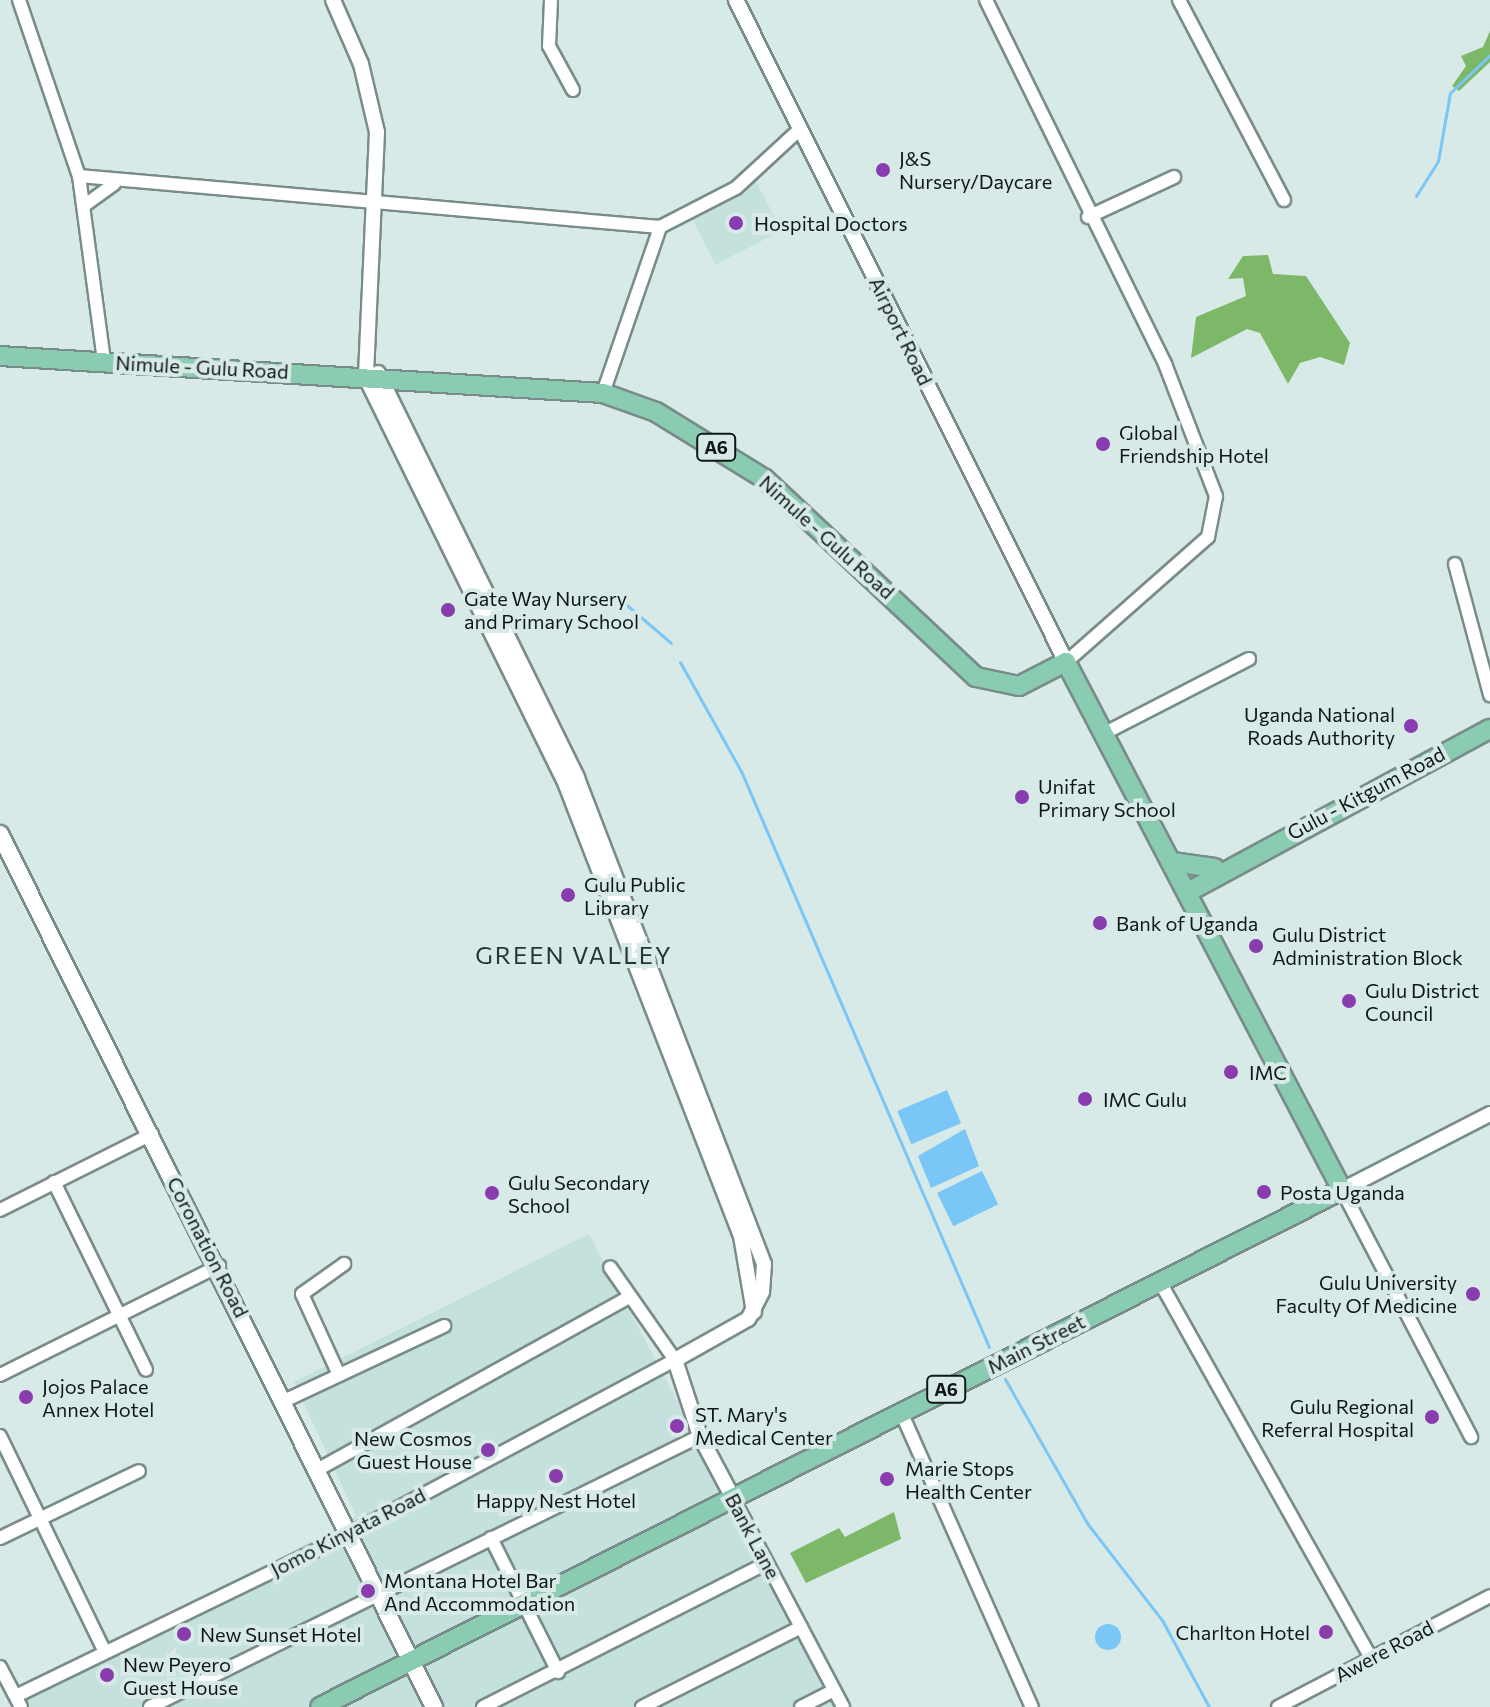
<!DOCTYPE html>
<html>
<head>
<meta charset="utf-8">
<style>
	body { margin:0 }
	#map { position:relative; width:1490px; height:1707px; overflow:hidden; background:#d7eae8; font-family:Commissioner,sans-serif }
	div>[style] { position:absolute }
	.built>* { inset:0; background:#c4e1de; transform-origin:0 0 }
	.forest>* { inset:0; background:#7cb868 }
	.water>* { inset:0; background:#7ac6f6; transform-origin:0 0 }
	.round { border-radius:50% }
	.stream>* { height:3px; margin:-1.5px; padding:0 1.5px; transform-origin:1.5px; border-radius:1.5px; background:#7ac6f6 }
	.roads { filter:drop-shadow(2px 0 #798c89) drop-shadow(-2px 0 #798c89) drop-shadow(0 2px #798c89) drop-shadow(0 -2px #798c89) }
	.minor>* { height:12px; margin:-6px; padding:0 6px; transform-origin:6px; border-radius:6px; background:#fff }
	.tertiary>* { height:14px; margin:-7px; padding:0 7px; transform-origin:7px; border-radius:7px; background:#fff }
	.secondary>* { height:16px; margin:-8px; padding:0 8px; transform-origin:8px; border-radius:8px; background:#fff }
	.primary>* { height:18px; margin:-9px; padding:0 9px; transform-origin:9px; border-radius:9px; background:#89ccb2 }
	.dots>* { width:22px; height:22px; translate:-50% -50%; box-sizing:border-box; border:4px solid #d7eae8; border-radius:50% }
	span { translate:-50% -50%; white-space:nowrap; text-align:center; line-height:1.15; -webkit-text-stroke:8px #d7eae8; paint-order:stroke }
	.shield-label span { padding:2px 6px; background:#d7eae8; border:2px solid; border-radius:6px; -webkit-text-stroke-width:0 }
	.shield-label { font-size:18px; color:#111717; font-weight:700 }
	.poi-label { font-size:20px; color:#111717 }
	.left { translate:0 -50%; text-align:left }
	.right { translate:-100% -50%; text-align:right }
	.street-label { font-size:20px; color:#111717 }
	.quarter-label { font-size:24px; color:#263634; letter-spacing:2px }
</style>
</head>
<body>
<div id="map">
	<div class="built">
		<div style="left:756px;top:181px;width:56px;height:74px;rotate:63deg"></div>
		<div style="clip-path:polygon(589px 1234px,839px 1707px,29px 1707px,25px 1699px,356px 1516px,294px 1382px)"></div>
	</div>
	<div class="forest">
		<div style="clip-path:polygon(1490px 31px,1490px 62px,1459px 91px,1452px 86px,1466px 66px,1461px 56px,1483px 47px)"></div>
		<div style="clip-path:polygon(1268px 255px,1273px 274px,1306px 276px,1350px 343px,1344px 365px,1320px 357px,1300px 363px,1288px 384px,1260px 333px,1247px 329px,1191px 358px,1196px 317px,1246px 296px,1243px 278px,1228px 279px,1243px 256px)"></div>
		<div style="clip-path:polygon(894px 1512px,901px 1539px,806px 1583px,790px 1553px,839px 1528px,845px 1537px)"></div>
	</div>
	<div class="water">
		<div style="left:947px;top:1090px;width:36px;height:54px;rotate:67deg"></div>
		<div style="clip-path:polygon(965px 1129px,979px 1166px,931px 1188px,918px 1156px)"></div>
		<div style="left:982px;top:1171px;width:37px;height:50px;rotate:64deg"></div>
		<div class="round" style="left:1095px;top:1624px;width:26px;height:26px"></div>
	</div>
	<div class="stream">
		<div style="left:1416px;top:196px;width:41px;rotate:-57.8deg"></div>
		<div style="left:1438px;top:161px;width:69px;rotate:-80deg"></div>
		<div style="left:1450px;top:93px;width:55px;rotate:-43.5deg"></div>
		<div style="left:614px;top:594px;width:75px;rotate:40.7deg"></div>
		<div style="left:680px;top:662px;width:125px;rotate:60.8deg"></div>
		<div style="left:741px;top:771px;width:627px;rotate:66.71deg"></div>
		<div style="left:1005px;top:1379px;width:166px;rotate:60.3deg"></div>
		<div style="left:1087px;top:1523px;width:123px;rotate:52.3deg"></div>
		<div style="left:1162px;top:1620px;width:99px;rotate:61.6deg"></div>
	</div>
	<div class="roads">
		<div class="minor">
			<div style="left:19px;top:0;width:186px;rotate:71.2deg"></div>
			<div style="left:79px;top:176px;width:188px;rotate:82.3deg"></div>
			<div style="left:551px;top:0;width:46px;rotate:92.5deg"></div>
			<div style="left:549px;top:46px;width:50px;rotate:61.4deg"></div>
			<div style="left:986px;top:0;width:406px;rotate:63.8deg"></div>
			<div style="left:1165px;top:364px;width:142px;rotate:68.9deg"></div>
			<div style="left:1216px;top:496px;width:42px;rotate:101deg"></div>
			<div style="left:1208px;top:537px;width:189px;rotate:138.6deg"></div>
			<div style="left:1179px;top:0;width:226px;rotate:62.3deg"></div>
			<div style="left:79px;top:176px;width:583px;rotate:5.02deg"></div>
			<div style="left:85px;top:205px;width:36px;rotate:-36deg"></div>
			<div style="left:1088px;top:217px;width:95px;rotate:-24.9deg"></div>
			<div style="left:603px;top:393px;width:176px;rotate:-71deg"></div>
			<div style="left:660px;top:227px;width:85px;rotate:-27.2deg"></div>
			<div style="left:736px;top:188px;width:88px;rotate:-42.7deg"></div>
			<div style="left:1455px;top:564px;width:136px;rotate:75deg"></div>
			<div style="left:1105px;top:733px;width:162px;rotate:-27.2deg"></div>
			<div style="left:54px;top:1182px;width:209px;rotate:63.9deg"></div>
			<div style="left:1342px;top:1190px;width:279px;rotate:62.4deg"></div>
			<div style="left:0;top:1210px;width:170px;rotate:-26.6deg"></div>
			<div style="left:1160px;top:1282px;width:431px;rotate:60.7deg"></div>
			<div style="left:0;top:1375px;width:245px;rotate:-26.5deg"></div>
			<div style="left:339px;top:1375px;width:89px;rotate:-114.6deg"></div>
			<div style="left:302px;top:1294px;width:52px;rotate:-35.5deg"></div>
			<div style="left:284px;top:1401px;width:177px;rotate:-25.1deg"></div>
			<div style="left:901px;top:1412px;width:323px;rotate:66.1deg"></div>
			<div style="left:0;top:1436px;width:240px;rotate:64.1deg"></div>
			<div style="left:317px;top:1470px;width:355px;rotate:-29deg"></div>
			<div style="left:734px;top:1500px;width:234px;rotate:62.2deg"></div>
			<div style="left:0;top:1538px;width:154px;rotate:-25.7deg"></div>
			<div style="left:491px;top:1538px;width:150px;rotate:63.4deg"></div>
			<div style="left:0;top:1667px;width:45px;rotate:62.3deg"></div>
			<div style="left:16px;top:1696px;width:370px;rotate:-25.9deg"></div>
			<div style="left:349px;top:1534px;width:370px;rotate:-28.1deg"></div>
			<div style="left:675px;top:1360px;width:113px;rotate:-125deg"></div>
			<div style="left:150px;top:1707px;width:613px;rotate:-26.23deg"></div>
			<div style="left:483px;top:1707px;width:318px;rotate:-26.9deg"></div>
			<div style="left:642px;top:1707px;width:178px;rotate:-26.7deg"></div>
			<div style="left:801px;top:1707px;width:37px;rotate:-27deg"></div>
			<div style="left:1278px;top:1707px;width:239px;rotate:-27.6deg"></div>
		</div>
		<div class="tertiary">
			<div style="left:333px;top:0;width:70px;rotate:66.4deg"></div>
			<div style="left:361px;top:64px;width:70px;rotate:76.8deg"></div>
			<div style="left:377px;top:132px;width:246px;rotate:92.6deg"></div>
			<div style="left:366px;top:378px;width:453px;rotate:63.8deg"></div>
			<div style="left:566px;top:785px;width:484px;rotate:68.8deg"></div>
			<div style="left:741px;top:1236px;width:77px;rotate:80.3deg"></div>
			<div style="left:736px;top:0;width:740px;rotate:63.5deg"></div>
			<div style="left:378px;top:373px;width:451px;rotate:63.8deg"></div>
			<div style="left:577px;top:778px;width:521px;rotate:68.95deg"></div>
			<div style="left:764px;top:1264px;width:28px;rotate:94deg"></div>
			<div style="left:762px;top:1292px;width:30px;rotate:117deg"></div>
			<div style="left:748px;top:1319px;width:84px;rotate:150.7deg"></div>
			<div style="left:675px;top:1360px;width:80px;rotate:71.8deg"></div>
			<div style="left:700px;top:1436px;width:72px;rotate:62deg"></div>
			<div style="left:1342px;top:1190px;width:166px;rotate:-27.2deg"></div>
		</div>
		<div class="secondary">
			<div style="left:0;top:834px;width:975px;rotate:63.57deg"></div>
		</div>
		<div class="primary">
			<div style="left:0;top:356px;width:604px;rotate:3.51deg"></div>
			<div style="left:603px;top:393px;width:56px;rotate:19.7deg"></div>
			<div style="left:656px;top:412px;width:128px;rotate:31.6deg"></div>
			<div style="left:765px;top:479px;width:289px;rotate:43.2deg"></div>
			<div style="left:976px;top:677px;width:44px;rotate:11.8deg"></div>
			<div style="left:1019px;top:686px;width:53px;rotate:-27.1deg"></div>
			<div style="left:1066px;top:662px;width:596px;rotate:62.4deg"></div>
			<div style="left:1342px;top:1190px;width:1145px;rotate:153.17deg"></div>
			<div style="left:1172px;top:862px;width:43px;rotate:7.9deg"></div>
			<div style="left:1188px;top:892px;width:343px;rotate:-28.4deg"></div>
		</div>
	</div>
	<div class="dots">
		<div style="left:883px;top:170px;background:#883cad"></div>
		<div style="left:736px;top:223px;background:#883cad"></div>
		<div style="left:1103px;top:444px;background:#883cad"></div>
		<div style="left:448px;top:610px;background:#883cad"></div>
		<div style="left:1411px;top:726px;background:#883cad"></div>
		<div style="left:1022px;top:797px;background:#883cad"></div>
		<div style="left:568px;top:895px;background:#883cad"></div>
		<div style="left:1100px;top:923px;background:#883cad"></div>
		<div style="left:1256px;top:946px;background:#883cad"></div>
		<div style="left:1349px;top:1001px;background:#883cad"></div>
		<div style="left:1231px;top:1072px;background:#883cad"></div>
		<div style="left:1085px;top:1099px;background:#883cad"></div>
		<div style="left:1264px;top:1192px;background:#883cad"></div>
		<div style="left:492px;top:1193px;background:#883cad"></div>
		<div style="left:1473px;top:1294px;background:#883cad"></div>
		<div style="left:26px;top:1397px;background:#883cad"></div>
		<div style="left:1432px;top:1417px;background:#883cad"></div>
		<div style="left:677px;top:1426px;background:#883cad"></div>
		<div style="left:488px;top:1450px;background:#883cad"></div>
		<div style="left:556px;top:1476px;background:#883cad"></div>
		<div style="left:887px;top:1479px;background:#883cad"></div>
		<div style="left:368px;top:1591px;background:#883cad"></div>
		<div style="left:1326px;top:1632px;background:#883cad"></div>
		<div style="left:184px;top:1634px;background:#883cad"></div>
		<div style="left:107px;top:1675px;background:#883cad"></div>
	</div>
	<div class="shield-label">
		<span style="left:716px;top:447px">A6</span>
		<span style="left:946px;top:1389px">A6</span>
	</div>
	<div class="poi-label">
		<span class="left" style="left:899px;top:170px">J&amp;S<br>Nursery/Daycare</span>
		<span class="left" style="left:754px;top:223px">Hospital Doctors</span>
		<span class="left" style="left:1119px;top:444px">Global<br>Friendship Hotel</span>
		<span class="left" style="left:464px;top:610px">Gate Way Nursery<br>and Primary School</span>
		<span class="right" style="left:1395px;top:726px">Uganda National<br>Roads Authority</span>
		<span class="left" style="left:1038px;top:798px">Unifat<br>Primary School</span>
		<span class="left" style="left:584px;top:896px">Gulu Public<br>Library</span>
		<span class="left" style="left:1116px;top:923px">Bank of Uganda</span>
		<span class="left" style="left:1272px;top:946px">Gulu District<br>Administration Block</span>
		<span class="left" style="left:1365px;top:1002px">Gulu District<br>Council</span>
		<span class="left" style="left:1249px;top:1072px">IMC</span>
		<span class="left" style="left:1103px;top:1099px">IMC Gulu</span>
		<span class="left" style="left:508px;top:1194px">Gulu Secondary<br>School</span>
		<span class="left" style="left:1280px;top:1192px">Posta Uganda</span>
		<span class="right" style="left:1457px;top:1294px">Gulu University<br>Faculty Of Medicine</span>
		<span class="left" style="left:42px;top:1398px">Jojos Palace<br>Annex Hotel</span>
		<span class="right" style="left:1414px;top:1418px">Gulu Regional<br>Referral Hospital</span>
		<span class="left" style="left:695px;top:1426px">ST. Mary's<br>Medical Center</span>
		<span class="right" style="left:472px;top:1450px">New Cosmos<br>Guest House</span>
		<span class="left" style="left:905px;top:1480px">Marie Stops<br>Health Center</span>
		<span style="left:556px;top:1500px">Happy Nest Hotel</span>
		<span class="left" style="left:384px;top:1592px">Montana Hotel Bar<br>And Accommodation</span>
		<span class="right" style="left:1310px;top:1632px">Charlton Hotel</span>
		<span class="left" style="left:200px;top:1634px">New Sunset Hotel</span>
		<span class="left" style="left:123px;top:1676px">New Peyero<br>Guest House</span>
	</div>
	<div class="street-label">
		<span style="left:901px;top:331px;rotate:64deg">Airport Road</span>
		<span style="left:202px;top:367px;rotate:3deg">Nimule - Gulu Road</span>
		<span style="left:827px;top:537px;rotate:42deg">Nimule - Gulu Road</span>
		<span style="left:1366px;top:793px;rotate:-28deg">Gulu - Kitgum Road</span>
		<span style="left:208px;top:1247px;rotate:63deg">Coronation Road</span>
		<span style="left:1036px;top:1344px;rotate:-27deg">Main Street</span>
		<span style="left:348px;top:1532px;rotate:-27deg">Jomo Kinyata Road</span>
		<span style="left:753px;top:1536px;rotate:62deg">Bank Lane</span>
		<span style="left:1384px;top:1651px;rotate:-28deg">Awere Road</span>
	</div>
	<div class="quarter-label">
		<span style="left:574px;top:955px">GREEN VALLEY</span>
	</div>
</div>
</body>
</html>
